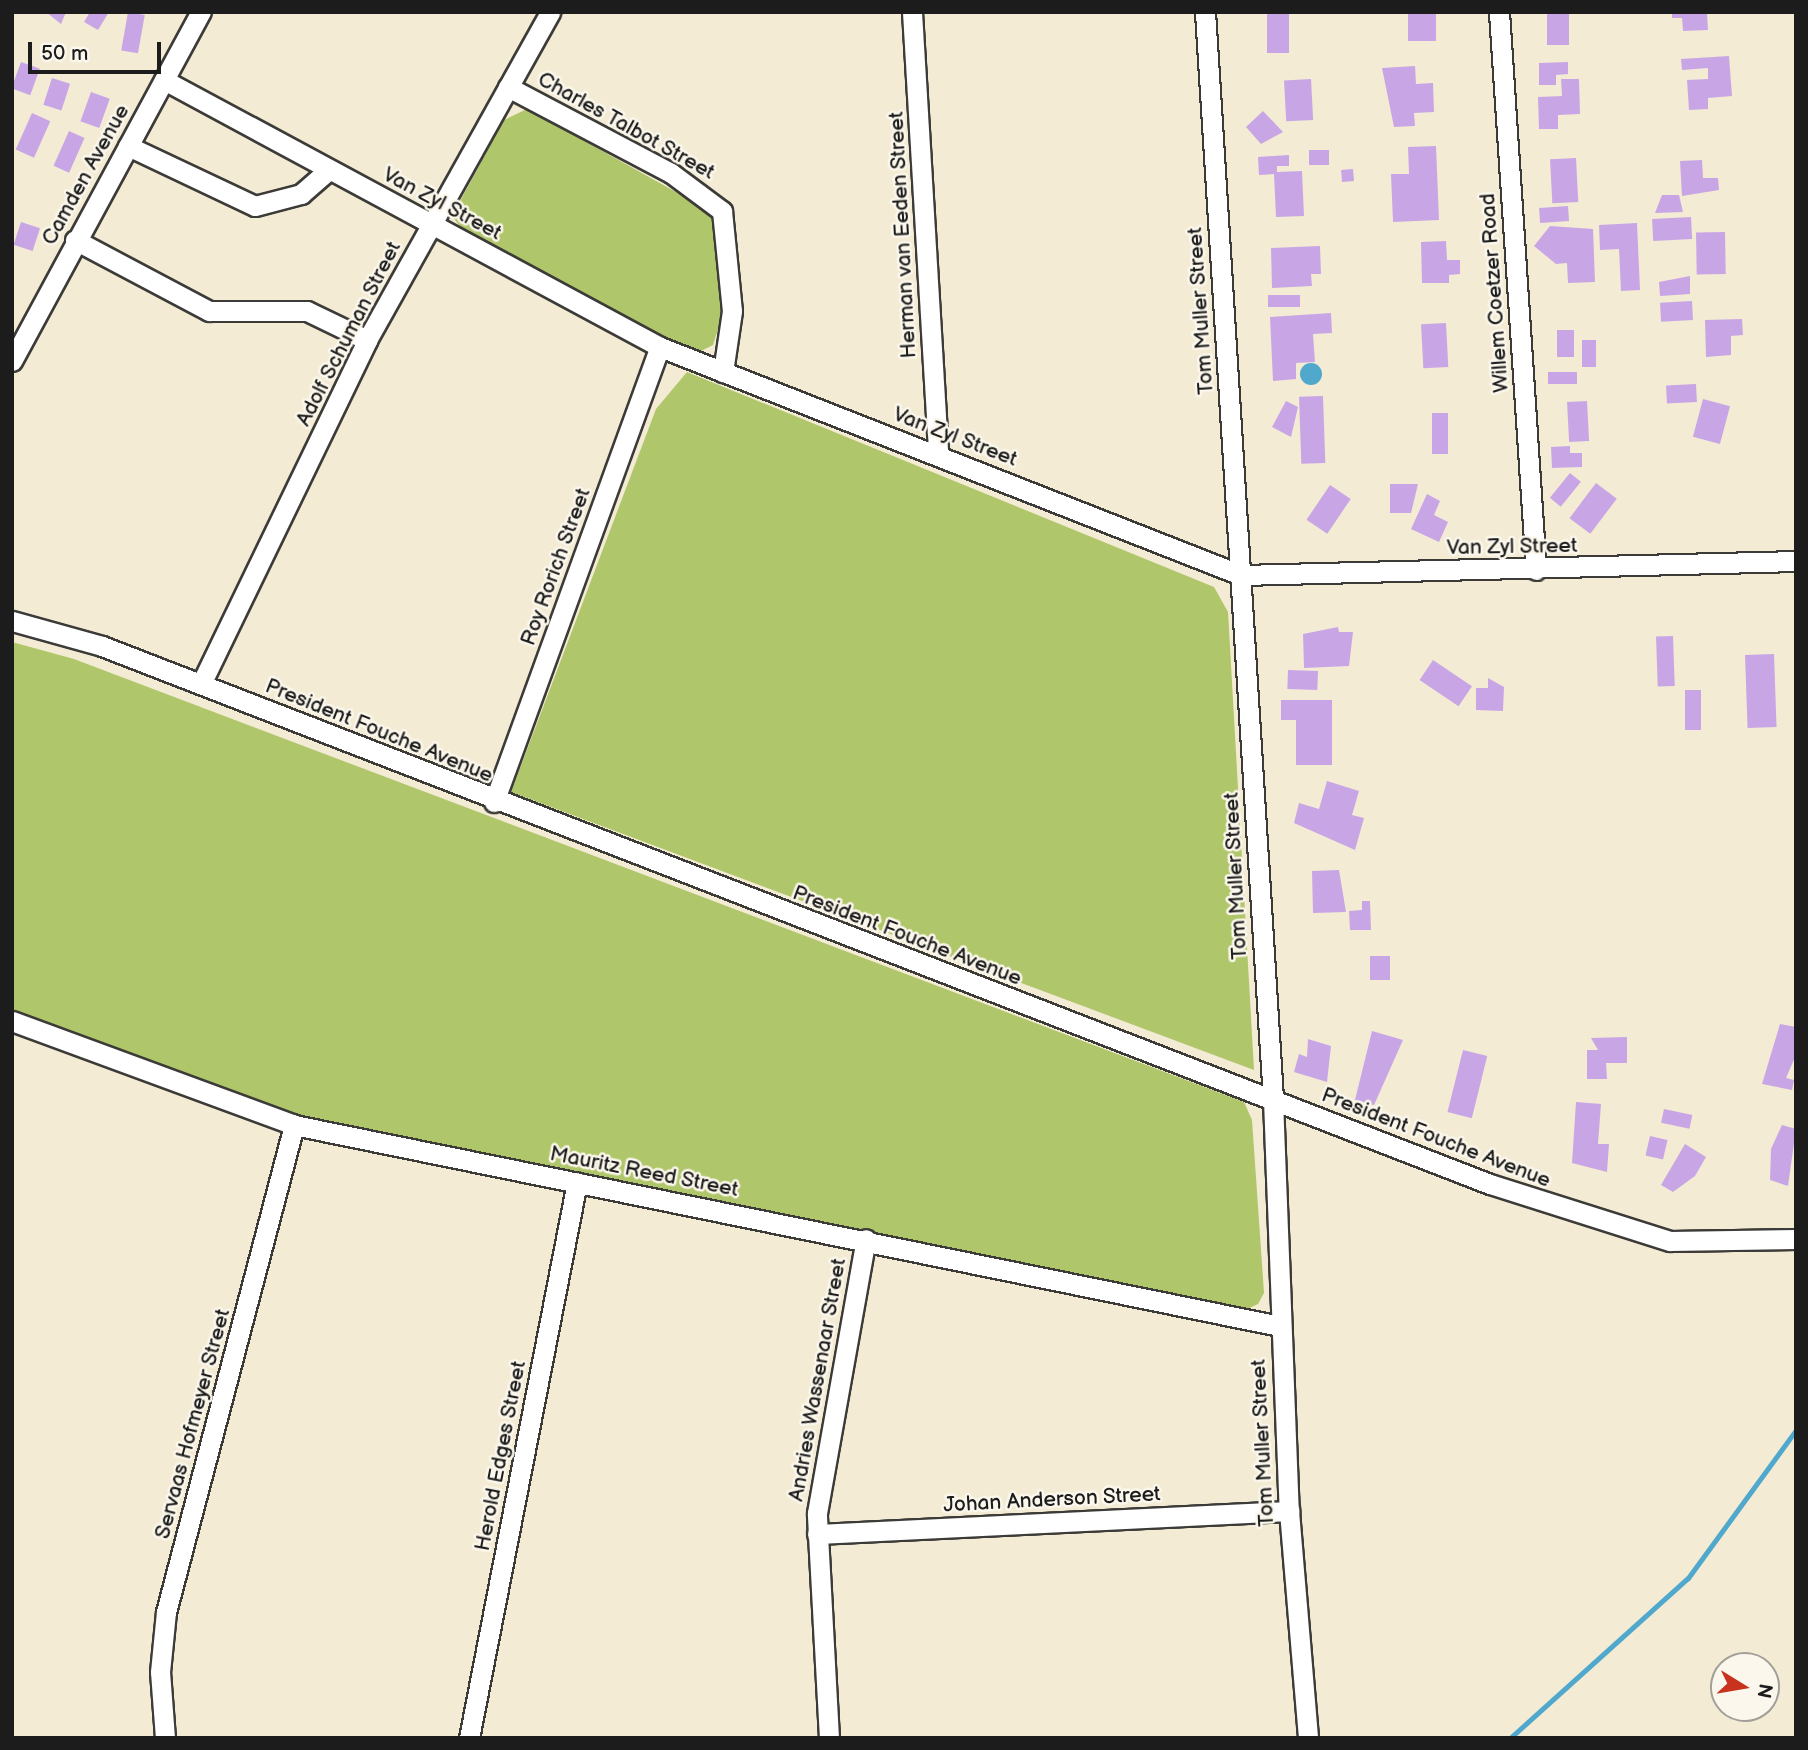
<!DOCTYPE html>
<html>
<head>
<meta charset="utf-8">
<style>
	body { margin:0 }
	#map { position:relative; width:1808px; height:1750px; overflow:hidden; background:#f3ebd4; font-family:"Balsamiq Sans",sans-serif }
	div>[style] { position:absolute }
	.green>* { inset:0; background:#afc66a }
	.water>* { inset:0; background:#50a8cd }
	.round { border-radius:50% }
	.stream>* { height:5px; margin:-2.5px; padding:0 2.5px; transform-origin:2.5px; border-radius:2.5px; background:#50a8cd }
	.building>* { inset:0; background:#c8a6e6; transform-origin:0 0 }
	.roads { filter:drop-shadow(2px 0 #3c3b38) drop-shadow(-2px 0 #3c3b38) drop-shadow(0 2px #3c3b38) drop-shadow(0 -2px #3c3b38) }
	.minor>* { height:19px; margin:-9.5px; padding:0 9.5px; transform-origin:9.5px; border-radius:9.5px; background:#fff }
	span { translate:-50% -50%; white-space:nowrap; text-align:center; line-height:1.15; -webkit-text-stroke:5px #fbf7ec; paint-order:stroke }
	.street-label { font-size:21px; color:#1c1c1c }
	.frame { position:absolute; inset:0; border:14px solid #1c1c1c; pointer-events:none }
	.north { position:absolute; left:1710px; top:1652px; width:70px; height:70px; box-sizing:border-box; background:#fbf7ec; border:2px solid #a29f99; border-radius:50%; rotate:101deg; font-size:19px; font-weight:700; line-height:28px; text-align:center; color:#1c1c1c }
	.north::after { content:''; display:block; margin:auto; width:24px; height:32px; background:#c8321e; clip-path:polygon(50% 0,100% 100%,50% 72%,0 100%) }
	.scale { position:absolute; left:28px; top:42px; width:133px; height:32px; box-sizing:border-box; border:4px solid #1c1c1c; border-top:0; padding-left:9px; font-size:21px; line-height:24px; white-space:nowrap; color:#1c1c1c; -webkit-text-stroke:5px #fbf7ec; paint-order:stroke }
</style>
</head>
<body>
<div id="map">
	<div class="green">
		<div style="clip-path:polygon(527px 109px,710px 211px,720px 229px,724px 310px,713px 345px,699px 352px,659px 337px,462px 229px,452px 216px,504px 120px)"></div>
		<div style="clip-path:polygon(687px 372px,1214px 587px,1228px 612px,1254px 1070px,511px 792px,656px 409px)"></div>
		<div style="clip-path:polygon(12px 642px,74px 659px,1244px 1102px,1252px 1120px,1264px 1293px,1258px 1304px,1247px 1309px,305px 1117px,12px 1014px)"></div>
	</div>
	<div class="water">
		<div class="round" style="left:1300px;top:363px;width:22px;height:22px"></div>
	</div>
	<div class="stream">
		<div style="left:1510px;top:1738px;width:239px;rotate:-42deg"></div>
		<div style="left:1688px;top:1578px;width:183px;rotate:-53.9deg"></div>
	</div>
	<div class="building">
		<div style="clip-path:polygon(46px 12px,66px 12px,61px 24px)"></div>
		<div style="clip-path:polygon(90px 12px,109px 12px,98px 30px,84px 22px)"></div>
		<div style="left:128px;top:12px;width:17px;height:39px;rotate:10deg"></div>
		<div style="left:1267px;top:12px;width:22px;height:41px"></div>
		<div style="left:1408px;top:12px;width:28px;height:29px"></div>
		<div style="left:1547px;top:12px;width:22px;height:33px"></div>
		<div style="clip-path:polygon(1672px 12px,1707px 12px,1708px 30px,1683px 31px,1682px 18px,1672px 18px)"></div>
		<div style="clip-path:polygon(1729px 56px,1732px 96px,1708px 98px,1708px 109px,1689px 110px,1687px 80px,1708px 79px,1708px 68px,1682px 70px,1681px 59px)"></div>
		<div style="left:21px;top:62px;width:20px;height:28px;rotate:20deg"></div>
		<div style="clip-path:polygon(1568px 62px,1568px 74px,1556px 75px,1556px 85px,1539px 85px,1539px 63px)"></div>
		<div style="clip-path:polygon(1415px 66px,1416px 84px,1433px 83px,1434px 112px,1414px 113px,1415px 126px,1394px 127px,1382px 68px)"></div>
		<div style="left:52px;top:78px;width:19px;height:28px;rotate:18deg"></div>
		<div style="left:1311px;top:79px;width:41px;height:27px;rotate:87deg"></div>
		<div style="clip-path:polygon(1561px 79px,1579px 79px,1580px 114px,1558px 115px,1558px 129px,1539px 129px,1538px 97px,1562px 96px)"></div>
		<div style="left:91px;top:92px;width:20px;height:31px;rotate:20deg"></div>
		<div style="clip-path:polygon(1263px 111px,1283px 132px,1261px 144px,1246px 127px)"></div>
		<div style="left:32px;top:113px;width:20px;height:40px;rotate:24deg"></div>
		<div style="left:69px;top:131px;width:17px;height:38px;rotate:24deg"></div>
		<div style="clip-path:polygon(1436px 146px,1439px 220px,1393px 222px,1391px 174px,1409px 174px,1408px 147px)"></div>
		<div style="left:1309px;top:150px;width:20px;height:15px"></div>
		<div style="clip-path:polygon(1289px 155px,1289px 166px,1277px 166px,1277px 172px,1302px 171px,1304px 216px,1276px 217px,1274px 174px,1259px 175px,1258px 157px)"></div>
		<div style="left:1576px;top:158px;width:44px;height:26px;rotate:87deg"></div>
		<div style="clip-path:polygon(1702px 160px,1703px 178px,1718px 178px,1719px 190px,1682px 196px,1680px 161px)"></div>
		<div style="left:1353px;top:169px;width:12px;height:12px;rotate:85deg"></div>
		<div style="clip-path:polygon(1662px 195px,1679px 195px,1683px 212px,1655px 213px)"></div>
		<div style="left:1568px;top:206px;width:15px;height:29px;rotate:86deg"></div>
		<div style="left:1691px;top:217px;width:22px;height:39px;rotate:87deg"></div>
		<div style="left:21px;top:222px;width:20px;height:24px;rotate:18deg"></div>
		<div style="clip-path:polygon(1637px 223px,1640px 290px,1621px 291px,1619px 249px,1600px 250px,1599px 225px)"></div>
		<div style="clip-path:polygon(1550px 226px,1593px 229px,1595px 282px,1568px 283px,1567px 263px,1556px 264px,1534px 246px)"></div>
		<div style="left:1725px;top:232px;width:42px;height:29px;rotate:89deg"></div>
		<div style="clip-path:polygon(1446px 241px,1447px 260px,1460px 260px,1460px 274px,1449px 275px,1449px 283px,1422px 283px,1421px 242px)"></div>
		<div style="clip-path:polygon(1320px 246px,1321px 274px,1311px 274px,1312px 286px,1272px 288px,1271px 248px)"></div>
		<div style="clip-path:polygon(1690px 276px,1690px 294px,1660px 296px,1659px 282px)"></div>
		<div style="left:1300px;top:295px;width:12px;height:32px;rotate:90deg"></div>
		<div style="left:1692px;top:301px;width:19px;height:32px;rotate:87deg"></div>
		<div style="clip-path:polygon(1331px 313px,1332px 333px,1313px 334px,1315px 362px,1296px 363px,1296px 379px,1273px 381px,1270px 317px)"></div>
		<div style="clip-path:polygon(1742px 319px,1743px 335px,1731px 336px,1731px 355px,1706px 357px,1705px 320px)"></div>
		<div style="left:1446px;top:323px;width:44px;height:25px;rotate:87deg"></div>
		<div style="left:1557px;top:330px;width:17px;height:27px"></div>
		<div style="left:1582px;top:340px;width:14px;height:27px"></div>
		<div style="left:1548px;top:372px;width:29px;height:12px"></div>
		<div style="left:1696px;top:384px;width:18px;height:30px;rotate:87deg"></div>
		<div style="left:1323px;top:396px;width:67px;height:24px;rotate:88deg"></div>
		<div style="left:1703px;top:399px;width:28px;height:39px;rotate:15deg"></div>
		<div style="clip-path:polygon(1286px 401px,1298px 407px,1291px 437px,1272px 427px)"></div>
		<div style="left:1587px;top:401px;width:40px;height:20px;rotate:87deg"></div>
		<div style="left:1432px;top:413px;width:16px;height:41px"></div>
		<div style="clip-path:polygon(1570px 446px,1570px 453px,1582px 453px,1582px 467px,1552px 468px,1551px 447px)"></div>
		<div style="left:1570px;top:473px;width:14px;height:32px;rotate:39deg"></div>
		<div style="left:1596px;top:483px;width:26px;height:44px;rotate:37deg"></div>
		<div style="clip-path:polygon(1390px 484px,1418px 484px,1411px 513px,1390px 513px)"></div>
		<div style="left:1330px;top:485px;width:25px;height:42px;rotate:34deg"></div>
		<div style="clip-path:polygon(1427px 494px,1440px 501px,1434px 515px,1448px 522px,1439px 542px,1411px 529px)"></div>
		<div style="clip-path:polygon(1338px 627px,1339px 632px,1353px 632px,1349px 666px,1304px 668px,1303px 634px)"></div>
		<div style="left:1673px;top:636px;width:50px;height:17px;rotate:88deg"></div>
		<div style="left:1774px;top:654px;width:73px;height:29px;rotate:88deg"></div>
		<div style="left:1433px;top:660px;width:47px;height:24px;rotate:34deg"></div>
		<div style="left:1288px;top:670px;width:30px;height:19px;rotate:2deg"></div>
		<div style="clip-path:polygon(1488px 678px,1504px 687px,1503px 711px,1476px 710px,1476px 688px,1488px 688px)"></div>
		<div style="left:1685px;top:690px;width:16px;height:40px"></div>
		<div style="clip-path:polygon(1281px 700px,1332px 700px,1332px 765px,1296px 765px,1296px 720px,1281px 720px)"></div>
		<div style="clip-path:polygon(1327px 781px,1359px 791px,1352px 815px,1364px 818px,1355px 850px,1294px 823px,1299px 803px,1319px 809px)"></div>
		<div style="clip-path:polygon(1339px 870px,1346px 912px,1313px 913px,1312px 871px)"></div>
		<div style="clip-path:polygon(1362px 901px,1370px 901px,1371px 930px,1350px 930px,1349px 911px,1362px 910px)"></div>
		<div style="left:1370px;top:956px;width:20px;height:24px"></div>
		<div style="clip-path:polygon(1780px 1024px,1796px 1027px,1796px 1055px,1786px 1078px,1794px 1080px,1792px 1090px,1762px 1084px)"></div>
		<div style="clip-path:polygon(1372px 1031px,1403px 1040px,1374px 1105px,1355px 1100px)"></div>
		<div style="clip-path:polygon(1627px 1037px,1627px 1063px,1606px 1063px,1607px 1079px,1587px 1079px,1587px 1050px,1598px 1050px,1591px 1038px)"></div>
		<div style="clip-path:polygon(1308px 1039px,1331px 1046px,1327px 1082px,1294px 1072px,1299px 1054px,1307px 1057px)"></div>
		<div style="left:1463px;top:1050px;width:25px;height:64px;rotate:14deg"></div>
		<div style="clip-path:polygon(1576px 1102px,1601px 1104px,1598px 1144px,1609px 1144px,1607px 1172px,1572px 1163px)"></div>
		<div style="left:1664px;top:1109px;width:29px;height:14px;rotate:12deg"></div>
		<div style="clip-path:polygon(1782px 1125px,1796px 1129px,1788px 1186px,1770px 1180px,1771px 1149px)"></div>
		<div style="left:1650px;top:1136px;width:18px;height:20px;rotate:13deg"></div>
		<div style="clip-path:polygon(1685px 1144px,1706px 1157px,1695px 1176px,1673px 1192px,1661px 1185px)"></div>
	</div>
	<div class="roads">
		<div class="minor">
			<div style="left:912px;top:12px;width:443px;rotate:86.6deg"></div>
			<div style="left:1205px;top:12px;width:1090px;rotate:86.42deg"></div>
			<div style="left:1273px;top:1100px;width:411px;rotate:87.8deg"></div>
			<div style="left:1289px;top:1511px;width:228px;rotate:85.2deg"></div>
			<div style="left:1499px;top:12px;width:559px;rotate:86.21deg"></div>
			<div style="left:164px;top:80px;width:563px;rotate:28.29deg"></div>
			<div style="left:660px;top:347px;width:624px;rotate:21.43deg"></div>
			<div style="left:1241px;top:575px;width:555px;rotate:-1.44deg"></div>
			<div style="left:508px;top:87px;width:184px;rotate:27.8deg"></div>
			<div style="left:671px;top:173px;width:64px;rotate:36.7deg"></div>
			<div style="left:722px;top:211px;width:100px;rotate:84.3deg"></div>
			<div style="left:732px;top:311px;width:62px;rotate:98.4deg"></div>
			<div style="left:128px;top:146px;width:140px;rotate:25.3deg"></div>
			<div style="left:255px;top:206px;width:48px;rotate:-14.6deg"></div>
			<div style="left:301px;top:194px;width:35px;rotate:-41deg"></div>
			<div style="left:75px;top:240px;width:152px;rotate:27.9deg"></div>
			<div style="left:209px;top:311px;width:98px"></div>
			<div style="left:307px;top:311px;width:67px;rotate:25.8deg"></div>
			<div style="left:12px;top:361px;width:397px;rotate:-61.6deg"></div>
			<div style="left:12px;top:621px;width:93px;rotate:15.5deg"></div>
			<div style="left:102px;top:646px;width:1489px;rotate:21.19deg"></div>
			<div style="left:1490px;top:1184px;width:189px;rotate:17.6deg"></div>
			<div style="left:1670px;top:1241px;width:126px;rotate:-0.9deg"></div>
			<div style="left:201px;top:684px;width:382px;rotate:-64.2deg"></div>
			<div style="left:367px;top:340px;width:376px;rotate:-60.8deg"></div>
			<div style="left:494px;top:802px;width:484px;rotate:-70deg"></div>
			<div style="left:12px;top:1021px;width:301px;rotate:20.2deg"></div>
			<div style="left:294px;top:1125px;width:1005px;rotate:11.53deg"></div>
			<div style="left:817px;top:1534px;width:473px;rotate:-2.8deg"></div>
			<div style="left:165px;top:1738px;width:66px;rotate:-94.3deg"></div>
			<div style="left:160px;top:1672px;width:60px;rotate:-84.3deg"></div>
			<div style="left:166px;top:1612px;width:504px;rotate:-75.27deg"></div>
			<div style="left:469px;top:1738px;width:566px;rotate:-79.01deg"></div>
			<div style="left:829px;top:1738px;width:225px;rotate:-93.1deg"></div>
			<div style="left:817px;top:1513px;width:278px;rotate:-79.9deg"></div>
		</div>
	</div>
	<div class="street-label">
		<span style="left:626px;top:126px;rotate:29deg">Charles Talbot Street</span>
		<span style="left:86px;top:175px;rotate:-61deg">Camden Avenue</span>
		<span style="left:442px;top:204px;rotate:28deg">Van Zyl Street</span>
		<span style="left:903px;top:235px;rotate:-93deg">Herman van Eeden Street</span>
		<span style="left:1495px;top:293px;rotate:-94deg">Willem Coetzer Road</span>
		<span style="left:1201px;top:311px;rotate:-94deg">Tom Muller Street</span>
		<span style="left:349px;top:334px;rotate:-63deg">Adolf Schuman Street</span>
		<span style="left:955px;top:437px;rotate:21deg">Van Zyl Street</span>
		<span style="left:1512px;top:547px;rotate:-1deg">Van Zyl Street</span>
		<span style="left:556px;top:567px;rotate:-70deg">Roy Rorich Street</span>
		<span style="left:379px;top:731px;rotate:22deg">President Fouche Avenue</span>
		<span style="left:1236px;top:876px;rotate:-93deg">Tom Muller Street</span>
		<span style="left:907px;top:936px;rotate:21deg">President Fouche Avenue</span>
		<span style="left:1436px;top:1138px;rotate:21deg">President Fouche Avenue</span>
		<span style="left:644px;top:1172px;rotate:11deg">Mauritz Reed Street</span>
		<span style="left:818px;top:1380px;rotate:-80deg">Andries Wassenaar Street</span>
		<span style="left:193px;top:1424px;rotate:-75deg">Servaas Hofmeyer Street</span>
		<span style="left:1263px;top:1443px;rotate:-93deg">Tom Muller Street</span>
		<span style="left:501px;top:1456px;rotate:-79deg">Herold Edges Street</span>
		<span style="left:1052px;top:1500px;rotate:-3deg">Johan Anderson Street</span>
	</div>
	<div class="frame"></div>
	<div class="north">N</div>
	<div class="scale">50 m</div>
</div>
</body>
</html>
